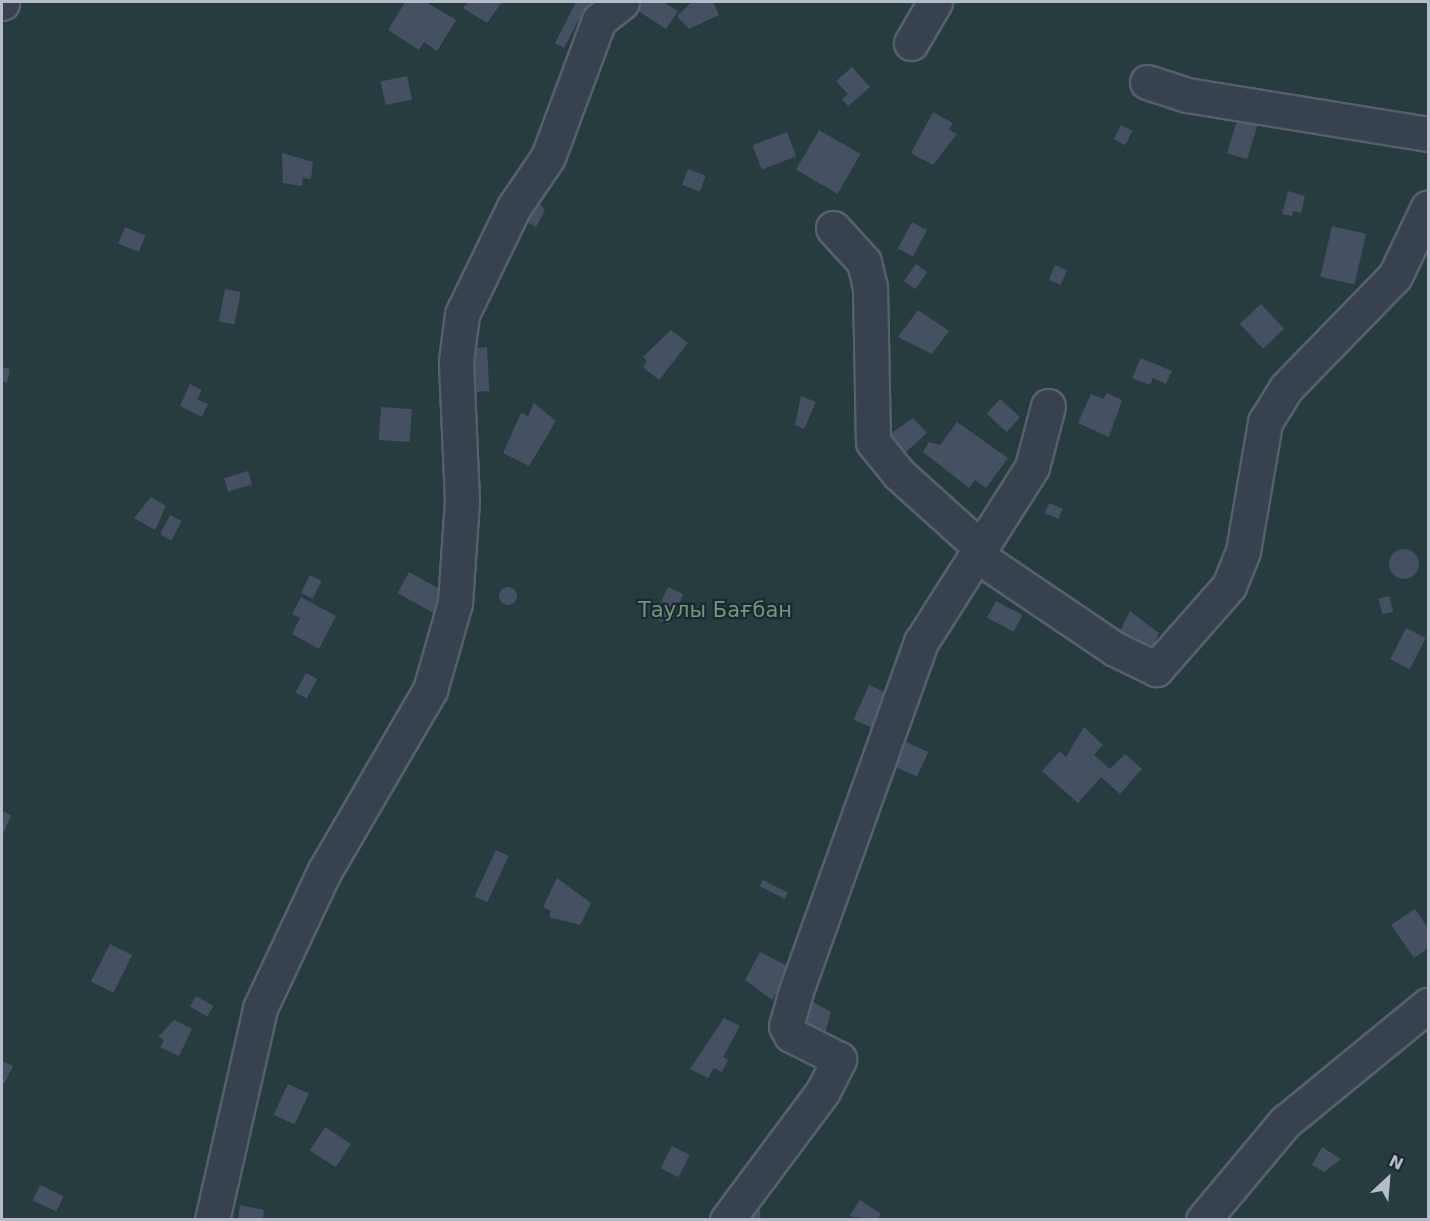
<!DOCTYPE html>
<html>
<head>
<meta charset="utf-8">
<style>
	body { margin:0 }
	#map { position:relative; width:1430px; height:1221px; overflow:hidden; background:#242f3e; font-family:"DejaVu Sans",sans-serif }
	div>[style] { position:absolute }
	.green>* { inset:0; background:#263c3f; transform-origin:0 0 }
	.building>* { inset:0; background:#455162; transform-origin:0 0 }
	.round { border-radius:50% }
	.roads { filter:drop-shadow(2px 0 #565f6c) drop-shadow(-2px 0 #565f6c) drop-shadow(0 2px #565f6c) drop-shadow(0 -2px #565f6c) }
	.minor>* { height:33px; margin:-16.5px; padding:0 16.5px; transform-origin:16.5px; border-radius:16.5px; background:#38414e }
	.tertiary>* { height:33px; margin:-16.5px; padding:0 16.5px; transform-origin:16.5px; border-radius:16.5px; background:#38414e }
	span { translate:-50% -50%; white-space:nowrap; text-align:center; line-height:1.15; -webkit-text-stroke:4.5px #1d2633; paint-order:stroke }
	.park-label { font-size:21px; color:#6b9a76 }
	.frame { position:absolute; inset:0; border:3px solid #b4bcc9; pointer-events:none }
	.north { position:absolute; left:1358px; top:1149px; width:60px; height:60px; -webkit-text-stroke:4px #1d2633; paint-order:stroke; rotate:26deg; font-size:16px; font-weight:700; line-height:24px; text-align:center; color:#b4bcc9 }
	.north::after { content:''; display:block; margin:auto; width:21px; height:27px; background:#b4bcc9; clip-path:polygon(50% 0,100% 100%,50% 72%,0 100%) }
</style>
</head>
<body>
<div id="map">
	<div class="green">
		<div style="left:2px;top:2px;width:1426px;height:1217px"></div>
	</div>
	<div class="building">
		<div style="clip-path:polygon(405px 2px,426px 2px,456px 20px,437px 51px,424px 42px,419px 50px,388px 30px)"></div>
		<div style="clip-path:polygon(468px 2px,502px 2px,487px 23px,463px 8px)"></div>
		<div style="clip-path:polygon(576px 2px,598px 2px,588px 22px,580px 18px,564px 48px,555px 43px)"></div>
		<div style="clip-path:polygon(640px 2px,663px 2px,678px 11px,666px 29px,632px 7px)"></div>
		<div style="clip-path:polygon(692px 2px,713px 2px,719px 15px,689px 29px,677px 16px)"></div>
		<div style="clip-path:polygon(852px 67px,870px 87px,848px 106px,842px 99px,848px 94px,836px 81px)"></div>
		<div style="left:407px;top:76px;width:24px;height:27px;rotate:78deg"></div>
		<div style="clip-path:polygon(933px 112px,953px 123px,949px 130px,957px 134px,933px 165px,911px 153px)"></div>
		<div style="left:1239px;top:114px;width:21px;height:41px;rotate:17deg"></div>
		<div style="left:1121px;top:125px;width:13px;height:16px;rotate:27deg"></div>
		<div style="left:819px;top:130px;width:48px;height:46px;rotate:30deg"></div>
		<div style="left:787px;top:132px;width:26px;height:37px;rotate:69deg"></div>
		<div style="clip-path:polygon(282px 153px,313px 162px,311px 179px,303px 178px,302px 186px,283px 183px)"></div>
		<div style="left:688px;top:169px;width:19px;height:17px;rotate:21deg"></div>
		<div style="clip-path:polygon(1288px 191px,1305px 196px,1301px 213px,1293px 211px,1292px 216px,1282px 214px)"></div>
		<div style="clip-path:polygon(534px 197px,545px 210px,536px 227px,522px 219px)"></div>
		<div style="left:912px;top:222px;width:17px;height:30px;rotate:28deg"></div>
		<div style="left:1332px;top:226px;width:35px;height:52px;rotate:13deg"></div>
		<div style="left:125px;top:227px;width:22px;height:18px;rotate:22deg"></div>
		<div style="left:916px;top:264px;width:14px;height:21px;rotate:36deg"></div>
		<div style="left:1055px;top:265px;width:13px;height:16px;rotate:23deg"></div>
		<div style="left:225px;top:289px;width:16px;height:33px;rotate:11deg"></div>
		<div style="left:1261px;top:304px;width:34px;height:29px;rotate:47deg"></div>
		<div style="clip-path:polygon(918px 310px,949px 331px,932px 354px,898px 337px)"></div>
		<div style="clip-path:polygon(671px 330px,688px 343px,659px 380px,643px 367px,647px 361px,643px 357px)"></div>
		<div style="left:487px;top:347px;width:44px;height:18px;rotate:87deg"></div>
		<div style="clip-path:polygon(1141px 358px,1172px 371px,1166px 384px,1153px 378px,1150px 385px,1132px 378px)"></div>
		<div style="clip-path:polygon(2px 367px,10px 369px,7px 383px,2px 381px)"></div>
		<div style="clip-path:polygon(190px 384px,202px 390px,197px 399px,208px 404px,202px 417px,180px 406px)"></div>
		<div style="clip-path:polygon(1107px 393px,1122px 400px,1109px 437px,1078px 423px,1091px 394px,1103px 399px)"></div>
		<div style="clip-path:polygon(801px 396px,816px 402px,804px 429px,795px 425px)"></div>
		<div style="left:1000px;top:399px;width:27px;height:20px;rotate:42deg"></div>
		<div style="clip-path:polygon(534px 403px,556px 421px,529px 466px,503px 453px,521px 413px,528px 416px)"></div>
		<div style="left:381px;top:407px;width:31px;height:33px;rotate:4deg"></div>
		<div style="clip-path:polygon(913px 418px,927px 433px,895px 462px,877px 443px)"></div>
		<div style="clip-path:polygon(957px 422px,1008px 458px,986px 488px,975px 480px,969px 488px,923px 452px,929px 442px,940px 445px)"></div>
		<div style="left:248px;top:471px;width:14px;height:25px;rotate:73deg"></div>
		<div style="clip-path:polygon(151px 497px,166px 506px,155px 530px,134px 518px)"></div>
		<div style="left:1049px;top:503px;width:15px;height:11px;rotate:23deg"></div>
		<div style="left:170px;top:515px;width:13px;height:22px;rotate:27deg"></div>
		<div class="round" style="left:1389px;top:549px;width:30px;height:30px"></div>
		<div style="left:409px;top:572px;width:43px;height:24px;rotate:29deg"></div>
		<div style="left:310px;top:575px;width:13px;height:20px;rotate:27deg"></div>
		<div style="left:668px;top:587px;width:17px;height:34px;rotate:25deg"></div>
		<div class="round" style="left:499px;top:587px;width:18px;height:18px"></div>
		<div style="left:1389px;top:596px;width:16px;height:11px;rotate:75deg"></div>
		<div style="clip-path:polygon(301px 597px,336px 616px,319px 649px,292px 634px,300px 618px,292px 614px)"></div>
		<div style="left:996px;top:601px;width:30px;height:19px;rotate:28deg"></div>
		<div style="clip-path:polygon(1130px 611px,1159px 633px,1151px 651px,1118px 635px)"></div>
		<div style="left:1406px;top:628px;width:22px;height:35px;rotate:27deg"></div>
		<div style="left:306px;top:673px;width:13px;height:22px;rotate:29deg"></div>
		<div style="left:869px;top:685px;width:20px;height:38px;rotate:24deg"></div>
		<div style="clip-path:polygon(1084px 727px,1103px 745px,1094px 755px,1110px 769px,1125px 754px,1142px 769px,1120px 794px,1101px 777px,1078px 803px,1042px 771px,1060px 751px,1066px 757px)"></div>
		<div style="left:902px;top:740px;width:29px;height:27px;rotate:25deg"></div>
		<div style="clip-path:polygon(2px 811px,11px 815px,2px 837px)"></div>
		<div style="left:496px;top:850px;width:14px;height:51px;rotate:25deg"></div>
		<div style="clip-path:polygon(557px 878px,591px 903px,580px 925px,549px 917px,551px 911px,543px 907px)"></div>
		<div style="left:763px;top:880px;width:28px;height:7px;rotate:27deg"></div>
		<div style="clip-path:polygon(1415px 909px,1428px 928px,1428px 948px,1414px 958px,1391px 925px)"></div>
		<div style="left:110px;top:944px;width:25px;height:42px;rotate:27deg"></div>
		<div style="clip-path:polygon(760px 952px,793px 969px,772px 1000px,745px 980px)"></div>
		<div style="left:196px;top:996px;width:20px;height:12px;rotate:30deg"></div>
		<div style="clip-path:polygon(806px 998px,831px 1012px,823px 1041px,792px 1025px)"></div>
		<div style="clip-path:polygon(724px 1018px,740px 1026px,723px 1057px,728px 1060px,722px 1072px,714px 1068px,708px 1078px,690px 1069px)"></div>
		<div style="clip-path:polygon(174px 1020px,192px 1029px,179px 1056px,160px 1047px,164px 1040px,158px 1037px)"></div>
		<div style="clip-path:polygon(2px 1061px,13px 1066px,4px 1084px,2px 1082px)"></div>
		<div style="left:288px;top:1084px;width:23px;height:34px;rotate:25deg"></div>
		<div style="left:325px;top:1127px;width:31px;height:28px;rotate:33deg"></div>
		<div style="left:672px;top:1146px;width:20px;height:25px;rotate:27deg"></div>
		<div style="clip-path:polygon(1322px 1147px,1341px 1159px,1324px 1172px,1312px 1165px)"></div>
		<div style="left:40px;top:1185px;width:26px;height:17px;rotate:25deg"></div>
		<div style="clip-path:polygon(860px 1200px,881px 1214px,877px 1220px,849px 1216px)"></div>
		<div style="clip-path:polygon(759px 1204px,761px 1220px,741px 1220px)"></div>
		<div style="clip-path:polygon(240px 1205px,264px 1210px,263px 1220px,238px 1220px)"></div>
	</div>
	<div class="roads">
		<div class="minor">
			<div style="left:2px;top:3px;width:1px;rotate:-90deg"></div>
			<div style="left:911px;top:43px;width:48px;rotate:-59.7deg"></div>
			<div style="left:1147px;top:82px;width:42px;rotate:18deg"></div>
			<div style="left:1187px;top:95px;width:244px;rotate:9.2deg"></div>
			<div style="left:833px;top:228px;width:46px;rotate:47.6deg"></div>
			<div style="left:864px;top:262px;width:26px;rotate:77deg"></div>
			<div style="left:870px;top:287px;width:155px;rotate:88.9deg"></div>
			<div style="left:873px;top:442px;width:41px;rotate:50.9deg"></div>
			<div style="left:899px;top:474px;width:113px;rotate:42.1deg"></div>
			<div style="left:979px;top:557px;width:164px;rotate:34.1deg"></div>
			<div style="left:1115px;top:649px;width:46px;rotate:26deg"></div>
			<div style="left:1156px;top:669px;width:111px;rotate:-48.7deg"></div>
			<div style="left:1229px;top:586px;width:38px;rotate:-68deg"></div>
			<div style="left:1243px;top:551px;width:131px;rotate:-80.3deg"></div>
			<div style="left:1265px;top:422px;width:40px;rotate:-58deg"></div>
			<div style="left:1286px;top:388px;width:156px;rotate:-45.8deg"></div>
			<div style="left:1395px;top:276px;width:76px;rotate:-64.4deg"></div>
			<div style="left:727px;top:1220px;width:161px;rotate:-53.3deg"></div>
			<div style="left:823px;top:1091px;width:36px;rotate:-63deg"></div>
			<div style="left:839px;top:1059px;width:54px;rotate:-153.4deg"></div>
			<div style="left:791px;top:1035px;width:10px;rotate:-119deg"></div>
			<div style="left:786px;top:1026px;width:36px;rotate:-74deg"></div>
			<div style="left:796px;top:991px;width:371px;rotate:-70.3deg"></div>
			<div style="left:921px;top:642px;width:207px;rotate:-57.6deg"></div>
			<div style="left:1032px;top:467px;width:63px;rotate:-75.3deg"></div>
		</div>
		<div class="tertiary">
			<div style="left:212px;top:1220px;width:217px;rotate:-77.2deg"></div>
			<div style="left:260px;top:1008px;width:150px;rotate:-64.8deg"></div>
			<div style="left:324px;top:872px;width:211px;rotate:-59.8deg"></div>
			<div style="left:430px;top:690px;width:91px;rotate:-74deg"></div>
			<div style="left:455px;top:603px;width:102px;rotate:-86.1deg"></div>
			<div style="left:462px;top:501px;width:140px;rotate:-92.5deg"></div>
			<div style="left:456px;top:361px;width:47px;rotate:-82.7deg"></div>
			<div style="left:462px;top:314px;width:119px;rotate:-64.1deg"></div>
			<div style="left:514px;top:207px;width:60px;rotate:-55.8deg"></div>
			<div style="left:548px;top:157px;width:146px;rotate:-69.6deg"></div>
			<div style="left:599px;top:20px;width:29px;rotate:-38deg"></div>
			<div style="left:1203px;top:1220px;width:128px;rotate:-50.1deg"></div>
			<div style="left:1285px;top:1122px;width:185px;rotate:-39.3deg"></div>
		</div>
	</div>
	<div class="park-label">
		<span style="left:715px;top:610px">Таулы Бағбан</span>
	</div>
	<div class="frame"></div>
	<div class="north">N</div>
</div>
</body>
</html>
